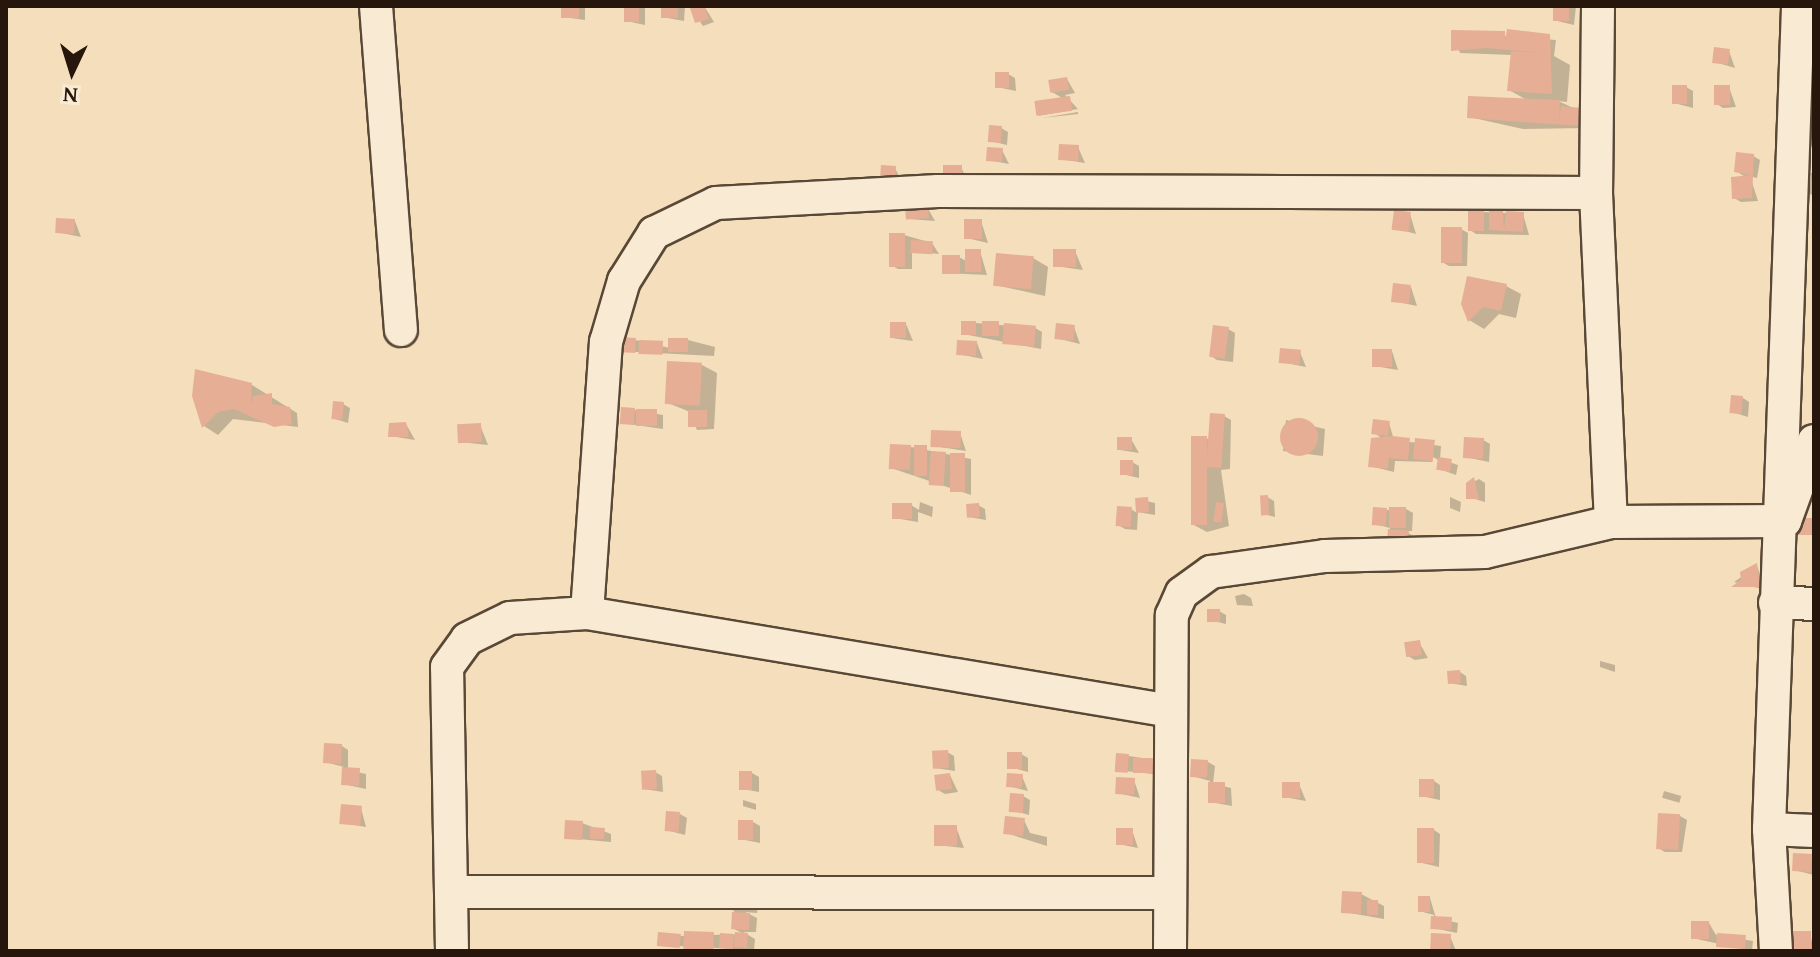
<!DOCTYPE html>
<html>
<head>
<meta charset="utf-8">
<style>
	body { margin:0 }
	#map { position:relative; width:1820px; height:957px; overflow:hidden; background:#f4debb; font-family:"Gentium Book Plus",serif }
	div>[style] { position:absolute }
	.shadow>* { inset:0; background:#0003; transform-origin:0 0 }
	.building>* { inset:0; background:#e6ae94; transform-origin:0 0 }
	.round { border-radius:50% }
	.roads { filter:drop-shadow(2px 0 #5a4837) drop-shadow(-2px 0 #5a4837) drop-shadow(0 2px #5a4837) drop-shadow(0 -2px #5a4837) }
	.street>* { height:32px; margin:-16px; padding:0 16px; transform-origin:16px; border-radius:16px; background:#f8ead3 }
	span { translate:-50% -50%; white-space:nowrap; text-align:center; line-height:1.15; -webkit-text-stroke:6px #f8ead3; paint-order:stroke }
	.frame { position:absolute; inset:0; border:8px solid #26160b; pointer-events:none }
	.north { position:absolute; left:32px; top:32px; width:80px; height:80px; -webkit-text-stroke:6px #f8ead3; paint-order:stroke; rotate:184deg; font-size:22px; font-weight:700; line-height:32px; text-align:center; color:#26160b }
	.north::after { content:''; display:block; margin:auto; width:28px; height:36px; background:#26160b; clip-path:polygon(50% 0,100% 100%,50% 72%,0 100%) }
</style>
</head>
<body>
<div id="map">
	<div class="shadow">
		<div style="clip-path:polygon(563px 6px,585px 8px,585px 20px,563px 17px)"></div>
		<div style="clip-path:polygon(626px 6px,645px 7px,645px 25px,626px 21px)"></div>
		<div style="clip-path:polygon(663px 6px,685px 6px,684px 21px,662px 17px)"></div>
		<div style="clip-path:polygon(704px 6px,714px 22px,703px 26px,692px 10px)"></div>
		<div style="clip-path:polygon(1555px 6px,1576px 6px,1574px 25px,1553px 20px)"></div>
		<div style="clip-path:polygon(1453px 32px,1556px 40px,1554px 56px,1570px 65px,1567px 102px,1558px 101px,1587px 114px,1586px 128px,1523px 129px,1469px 117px,1527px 100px,1509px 90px,1512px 55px,1460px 53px)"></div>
		<div style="clip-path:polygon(1729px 51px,1735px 68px,1715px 62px)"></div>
		<div style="clip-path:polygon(1008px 74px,1015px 78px,1016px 91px,997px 87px)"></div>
		<div style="clip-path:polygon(1067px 79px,1075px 93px,1065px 95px,1078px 109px,1038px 116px,1064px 99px,1052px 92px)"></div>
		<div style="clip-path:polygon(1686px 87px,1693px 91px,1693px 108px,1674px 103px)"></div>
		<div style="clip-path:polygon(1729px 87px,1736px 107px,1723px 108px,1717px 104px)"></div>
		<div style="clip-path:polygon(1078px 112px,1078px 114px,1042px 118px)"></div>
		<div style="clip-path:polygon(1001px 128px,1008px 132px,1007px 145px,990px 141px)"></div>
		<div style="clip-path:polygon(1078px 147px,1085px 163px,1060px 159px)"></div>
		<div style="clip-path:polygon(1002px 150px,1009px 164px,988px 160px)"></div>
		<div style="clip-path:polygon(1753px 156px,1760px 160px,1757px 178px,1750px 176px,1758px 201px,1741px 202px,1734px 198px,1747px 178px,1736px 171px)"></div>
		<div style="clip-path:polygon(961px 167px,968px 182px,952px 181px)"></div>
		<div style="clip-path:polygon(895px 168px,902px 182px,887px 184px)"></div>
		<div style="clip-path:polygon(1806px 173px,1814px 173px,1814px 196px,1804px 191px)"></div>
		<div style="clip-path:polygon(927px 207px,935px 221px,908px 219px)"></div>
		<div style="clip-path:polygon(1483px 212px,1523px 214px,1529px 235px,1476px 234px,1470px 230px)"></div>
		<div style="clip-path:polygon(1410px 214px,1416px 234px,1394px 228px)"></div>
		<div style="clip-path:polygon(75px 221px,81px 237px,57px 232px)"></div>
		<div style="clip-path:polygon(981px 221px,988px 243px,966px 238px)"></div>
		<div style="clip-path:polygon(1461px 229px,1468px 233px,1467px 266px,1449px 266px,1442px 262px)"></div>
		<div style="clip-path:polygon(904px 235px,932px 243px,939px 254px,912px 251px,912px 269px,898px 269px,891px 265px)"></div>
		<div style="clip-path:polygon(980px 251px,987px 275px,944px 273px,959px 257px,968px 262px)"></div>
		<div style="clip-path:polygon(1075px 251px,1083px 270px,1055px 266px)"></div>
		<div style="clip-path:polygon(1033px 258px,1048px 267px,1045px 296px,995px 285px)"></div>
		<div style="clip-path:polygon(1506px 286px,1521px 294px,1516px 318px,1499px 314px,1484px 329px,1469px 320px,1464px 303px)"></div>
		<div style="clip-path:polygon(1411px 287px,1417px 306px,1393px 301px)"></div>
		<div style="clip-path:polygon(976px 323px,1035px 328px,1042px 332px,1041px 349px,963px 334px)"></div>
		<div style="clip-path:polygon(906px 324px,913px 341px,892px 338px)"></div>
		<div style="clip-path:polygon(1074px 327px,1080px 344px,1056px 338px)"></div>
		<div style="clip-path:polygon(1228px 329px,1235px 333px,1233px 362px,1217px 360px,1211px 356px)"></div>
		<div style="clip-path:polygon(635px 340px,670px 348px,688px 340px,715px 347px,714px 356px,618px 351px)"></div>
		<div style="clip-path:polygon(977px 343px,983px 359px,958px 354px)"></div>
		<div style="clip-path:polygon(1392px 351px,1398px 370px,1374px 366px)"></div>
		<div style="clip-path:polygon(1300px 352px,1306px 367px,1281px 362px)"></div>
		<div style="clip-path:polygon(702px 365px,717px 373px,714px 429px,697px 430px,690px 412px,668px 403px)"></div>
		<div style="clip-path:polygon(252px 385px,297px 413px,298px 427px,233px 419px,218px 435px,204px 426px,194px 396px)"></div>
		<div style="clip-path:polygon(1743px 398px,1749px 402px,1748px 417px,1732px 412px)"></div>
		<div style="clip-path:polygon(343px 404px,350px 408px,348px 423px,332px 418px)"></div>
		<div style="clip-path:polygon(634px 410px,663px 415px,663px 429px,622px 423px)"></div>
		<div style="clip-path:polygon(1224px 416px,1231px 420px,1230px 469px,1221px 470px,1229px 526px,1207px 532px,1192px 524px,1206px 438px,1211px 441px)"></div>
		<div style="clip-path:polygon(1286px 420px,1325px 429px,1323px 456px,1283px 451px)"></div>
		<div style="clip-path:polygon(1389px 423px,1394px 440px,1441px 446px,1440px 459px,1458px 465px,1456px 475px,1439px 469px,1440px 461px,1426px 453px,1433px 462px,1395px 461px,1394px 472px,1370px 466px,1385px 440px,1374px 433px)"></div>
		<div style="clip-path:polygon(406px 424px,415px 440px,390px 436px)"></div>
		<div style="clip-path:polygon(480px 425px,488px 445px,460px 442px)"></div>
		<div style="clip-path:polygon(960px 433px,966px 451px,933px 446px)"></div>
		<div style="clip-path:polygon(1131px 439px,1139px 453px,1120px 450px)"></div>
		<div style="clip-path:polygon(1483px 440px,1490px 444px,1489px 462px,1465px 457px)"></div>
		<div style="clip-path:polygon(911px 447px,971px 459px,971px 495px,891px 468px)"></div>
		<div style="clip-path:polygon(1132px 462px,1139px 466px,1139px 478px,1122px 474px)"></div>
		<div style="clip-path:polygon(1479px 479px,1485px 483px,1485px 502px,1468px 497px,1468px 485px)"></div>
		<div style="clip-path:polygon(1267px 497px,1274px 501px,1275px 517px,1263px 514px)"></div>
		<div style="clip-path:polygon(1450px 497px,1461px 502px,1460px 512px,1450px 508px)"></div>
		<div style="clip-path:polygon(1137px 499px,1155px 503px,1155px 515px,1138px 512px,1137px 530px,1125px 529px,1118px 525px,1131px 509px,1137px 513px)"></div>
		<div style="clip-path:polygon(920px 502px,933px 507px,932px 517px,918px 512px,918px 522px,894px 518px,911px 505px,919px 510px)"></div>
		<div style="clip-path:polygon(978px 505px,985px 509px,986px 520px,969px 517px)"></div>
		<div style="clip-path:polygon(1406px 509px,1413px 513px,1412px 531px,1405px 531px,1415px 537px,1414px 549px,1389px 543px,1390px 528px,1374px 524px,1387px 510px)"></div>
		<div style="clip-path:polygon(1757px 566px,1766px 590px,1734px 582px)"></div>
		<div style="clip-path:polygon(1244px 594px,1251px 598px,1253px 606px,1237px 605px,1235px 596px)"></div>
		<div style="clip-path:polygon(1219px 611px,1226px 615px,1226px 624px,1209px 620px)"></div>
		<div style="clip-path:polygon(1419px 642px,1428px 658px,1415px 660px,1408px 656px)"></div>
		<div style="clip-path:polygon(1600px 661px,1615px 665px,1615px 672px,1600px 667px)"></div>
		<div style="clip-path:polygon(1460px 672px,1466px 676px,1467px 686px,1450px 683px)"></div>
		<div style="clip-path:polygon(342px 746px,348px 750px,348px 770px,366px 774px,366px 789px,343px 784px,344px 767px,325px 762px)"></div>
		<div style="clip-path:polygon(947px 752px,954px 756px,955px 771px,935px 768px)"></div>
		<div style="clip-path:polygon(1021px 754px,1028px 758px,1028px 772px,1009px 767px)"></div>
		<div style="clip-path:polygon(1129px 756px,1155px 760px,1162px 775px,1116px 770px)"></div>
		<div style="clip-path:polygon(1208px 762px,1215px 766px,1213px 784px,1231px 788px,1232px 806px,1210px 802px,1210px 781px,1192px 776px)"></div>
		<div style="clip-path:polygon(655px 772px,662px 776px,663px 792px,644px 789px)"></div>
		<div style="clip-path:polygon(752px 773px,759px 777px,759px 792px,742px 789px)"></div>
		<div style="clip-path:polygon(950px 775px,958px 792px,945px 794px,938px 790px)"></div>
		<div style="clip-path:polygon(1022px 776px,1028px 791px,1008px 786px)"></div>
		<div style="clip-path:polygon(1134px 780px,1140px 798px,1117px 793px)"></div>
		<div style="clip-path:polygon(1434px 781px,1440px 785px,1440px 800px,1421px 796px)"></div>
		<div style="clip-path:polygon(1299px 784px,1306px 801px,1284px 797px)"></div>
		<div style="left:1664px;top:791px;width:18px;height:7px;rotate:16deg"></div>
		<div style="clip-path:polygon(1023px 796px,1030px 800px,1029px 815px,1011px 810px)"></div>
		<div style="clip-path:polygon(743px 800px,756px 804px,756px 810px,743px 806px)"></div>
		<div style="clip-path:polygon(361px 808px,366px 827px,343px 823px)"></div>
		<div style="clip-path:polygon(680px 814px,687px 818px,685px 835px,666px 830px)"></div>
		<div style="clip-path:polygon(1680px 816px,1687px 820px,1682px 852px,1665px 852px,1658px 848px)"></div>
		<div style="clip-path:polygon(1024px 820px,1030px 833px,1047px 837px,1047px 846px,1006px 833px)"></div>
		<div style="clip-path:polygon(753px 822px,760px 826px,760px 843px,740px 839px)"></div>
		<div style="clip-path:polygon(582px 823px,611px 834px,611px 842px,567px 838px)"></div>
		<div style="clip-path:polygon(956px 827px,964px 848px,936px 845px)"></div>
		<div style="clip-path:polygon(1132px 830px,1138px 848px,1118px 844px)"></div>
		<div style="clip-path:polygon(1434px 830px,1440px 834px,1439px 867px,1418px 862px)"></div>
		<div style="clip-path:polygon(1811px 856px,1814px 875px,1794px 870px)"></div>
		<div style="clip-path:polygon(759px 893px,757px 913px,745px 912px,757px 918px,756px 932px,743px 932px,755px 939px,754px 950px,659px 945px,680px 936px,744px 934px,732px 928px,734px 911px,726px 907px)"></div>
		<div style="clip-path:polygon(1361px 894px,1384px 906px,1384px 919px,1344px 912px)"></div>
		<div style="clip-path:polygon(1430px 898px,1436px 918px,1458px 923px,1457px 933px,1433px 928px,1434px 915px,1419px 911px)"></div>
		<div style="clip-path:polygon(1709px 923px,1716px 935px,1753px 941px,1752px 951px,1692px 938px)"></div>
		<div style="clip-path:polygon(1810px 933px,1814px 951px,1792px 951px)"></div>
		<div style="clip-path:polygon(1450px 936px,1456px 951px,1432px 951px)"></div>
	</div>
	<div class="building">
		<div style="left:561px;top:6px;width:18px;height:12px"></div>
		<div style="left:624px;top:6px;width:15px;height:16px"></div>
		<div style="left:661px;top:6px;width:17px;height:12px"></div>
		<div style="clip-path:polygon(704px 6px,709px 19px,695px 23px,690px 8px)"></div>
		<div style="left:1553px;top:6px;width:16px;height:15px"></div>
		<div style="clip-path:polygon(1507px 29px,1550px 34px,1552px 94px,1507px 91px,1511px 51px,1544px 53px,1487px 48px,1451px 51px,1451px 30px,1505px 31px,1505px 42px)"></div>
		<div style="left:1714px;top:47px;width:16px;height:16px;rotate:7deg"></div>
		<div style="left:1009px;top:72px;width:16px;height:14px;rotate:90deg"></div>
		<div style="left:1067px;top:77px;width:13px;height:19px;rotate:81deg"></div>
		<div style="left:1672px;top:85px;width:15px;height:19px"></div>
		<div style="left:1714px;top:85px;width:16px;height:20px"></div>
		<div style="left:1070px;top:96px;width:15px;height:36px;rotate:82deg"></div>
		<div style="clip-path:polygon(1468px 96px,1560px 100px,1559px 120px,1561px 106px,1581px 108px,1579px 126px,1467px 118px)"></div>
		<div style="clip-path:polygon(1805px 100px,1814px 101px,1814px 147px,1800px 145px)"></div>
		<div style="left:989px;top:125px;width:13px;height:17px;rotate:4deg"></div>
		<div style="left:1059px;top:144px;width:20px;height:16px;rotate:3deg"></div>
		<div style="left:987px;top:147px;width:16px;height:14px;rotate:4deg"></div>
		<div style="clip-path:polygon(1736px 152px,1754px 154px,1752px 198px,1732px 199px,1731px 177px,1751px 175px,1734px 172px)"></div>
		<div style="left:881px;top:165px;width:15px;height:17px;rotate:4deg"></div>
		<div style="left:943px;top:165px;width:19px;height:13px"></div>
		<div style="left:928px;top:205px;width:13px;height:23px;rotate:86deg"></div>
		<div style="left:1394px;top:210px;width:17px;height:20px;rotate:7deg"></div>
		<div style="left:1468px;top:210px;width:16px;height:21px"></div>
		<div style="clip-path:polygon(1489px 211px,1503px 211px,1504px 230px,1506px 211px,1524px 212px,1523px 232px,1489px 230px)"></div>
		<div style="left:56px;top:218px;width:19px;height:15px;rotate:3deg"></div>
		<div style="left:964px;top:219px;width:18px;height:20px"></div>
		<div style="left:1441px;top:227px;width:21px;height:36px"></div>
		<div style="left:889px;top:233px;width:16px;height:34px"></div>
		<div style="left:911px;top:240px;width:22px;height:13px;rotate:3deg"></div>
		<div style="left:981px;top:249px;width:23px;height:16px;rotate:90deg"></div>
		<div style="left:1053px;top:249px;width:23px;height:18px"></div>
		<div style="left:996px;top:253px;width:38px;height:33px;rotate:5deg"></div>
		<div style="left:942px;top:255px;width:18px;height:19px"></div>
		<div style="clip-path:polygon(1467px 276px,1507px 284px,1501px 311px,1483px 307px,1468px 322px,1461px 304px)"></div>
		<div style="left:1393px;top:283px;width:18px;height:19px;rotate:6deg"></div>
		<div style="left:961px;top:321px;width:15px;height:14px"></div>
		<div style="left:982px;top:321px;width:17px;height:15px"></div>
		<div style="left:906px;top:322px;width:16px;height:16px;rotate:90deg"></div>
		<div style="left:1004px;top:323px;width:32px;height:21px;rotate:5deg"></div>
		<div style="left:1056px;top:323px;width:19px;height:16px;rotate:6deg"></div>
		<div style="left:1213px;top:325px;width:16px;height:32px;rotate:7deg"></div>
		<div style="left:618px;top:337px;width:18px;height:15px;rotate:3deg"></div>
		<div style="left:668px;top:338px;width:20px;height:14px"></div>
		<div style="left:639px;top:340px;width:24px;height:14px;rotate:2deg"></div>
		<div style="left:957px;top:340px;width:20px;height:15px;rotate:3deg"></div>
		<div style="left:1280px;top:348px;width:21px;height:15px;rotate:5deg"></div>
		<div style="left:1372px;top:349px;width:20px;height:18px"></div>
		<div style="left:667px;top:361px;width:35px;height:43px;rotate:3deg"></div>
		<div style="clip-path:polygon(195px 369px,252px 383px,251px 405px,253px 396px,272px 393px,272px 404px,290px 407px,292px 424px,274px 427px,234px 409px,218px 412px,202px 428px,192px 396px)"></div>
		<div style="left:1731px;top:395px;width:12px;height:18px;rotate:5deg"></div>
		<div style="left:333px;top:401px;width:11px;height:18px;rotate:5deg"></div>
		<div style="left:621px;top:407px;width:14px;height:17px;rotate:4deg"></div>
		<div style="left:636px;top:409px;width:21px;height:17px"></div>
		<div style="left:688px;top:410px;width:19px;height:17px"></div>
		<div style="left:1210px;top:413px;width:15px;height:54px;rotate:4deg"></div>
		<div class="round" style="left:1280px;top:418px;width:38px;height:38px"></div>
		<div style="left:1373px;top:419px;width:17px;height:15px;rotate:7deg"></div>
		<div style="clip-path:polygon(406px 422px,409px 437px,388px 437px,389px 423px)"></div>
		<div style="left:481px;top:423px;width:19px;height:24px;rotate:87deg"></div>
		<div style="left:931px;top:430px;width:30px;height:17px;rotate:2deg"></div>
		<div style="left:1191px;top:436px;width:16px;height:89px"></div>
		<div style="clip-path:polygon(1392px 436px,1410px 438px,1408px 460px,1389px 458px,1388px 469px,1368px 467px,1371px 438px)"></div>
		<div style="left:1132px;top:437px;width:13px;height:15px;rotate:90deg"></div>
		<div style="left:1464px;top:437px;width:20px;height:21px;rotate:3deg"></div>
		<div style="left:1415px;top:438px;width:20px;height:21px;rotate:6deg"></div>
		<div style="left:890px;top:444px;width:21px;height:25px;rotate:3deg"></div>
		<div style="left:914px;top:445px;width:13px;height:31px"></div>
		<div style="left:931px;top:451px;width:15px;height:34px;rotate:4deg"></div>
		<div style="left:950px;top:453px;width:15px;height:39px"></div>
		<div style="left:1438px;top:457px;width:14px;height:13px;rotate:8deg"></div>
		<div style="left:1120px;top:460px;width:13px;height:15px"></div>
		<div style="clip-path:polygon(1474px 477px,1479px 499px,1466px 499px,1466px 483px)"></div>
		<div style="left:1268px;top:495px;width:20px;height:8px;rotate:87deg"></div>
		<div style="left:1148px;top:497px;width:15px;height:13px;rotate:86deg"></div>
		<div style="left:1216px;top:502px;width:8px;height:20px;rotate:7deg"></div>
		<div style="left:892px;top:503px;width:20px;height:16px"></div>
		<div style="left:979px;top:503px;width:14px;height:13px;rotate:86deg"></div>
		<div style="left:1117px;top:506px;width:15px;height:20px;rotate:4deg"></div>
		<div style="left:1373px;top:507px;width:14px;height:18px;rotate:4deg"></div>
		<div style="left:1389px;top:507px;width:17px;height:21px"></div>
		<div style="left:1799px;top:518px;width:15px;height:17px"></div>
		<div style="left:1388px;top:529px;width:21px;height:15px;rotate:5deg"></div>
		<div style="clip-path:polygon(1757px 563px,1760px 587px,1731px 587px,1741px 580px,1740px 572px)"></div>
		<div style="left:1207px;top:609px;width:13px;height:13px"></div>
		<div style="left:1420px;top:640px;width:15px;height:16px;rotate:82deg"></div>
		<div style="left:1460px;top:670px;width:13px;height:13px;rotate:86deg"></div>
		<div style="left:324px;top:743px;width:18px;height:20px;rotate:3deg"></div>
		<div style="left:948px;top:750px;width:18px;height:16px;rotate:87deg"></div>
		<div style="left:1007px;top:752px;width:15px;height:17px"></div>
		<div style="left:1116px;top:753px;width:13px;height:19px;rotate:4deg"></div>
		<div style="left:1133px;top:758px;width:22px;height:15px"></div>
		<div style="left:1191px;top:759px;width:17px;height:18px;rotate:3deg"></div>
		<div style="left:342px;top:767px;width:18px;height:18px;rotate:3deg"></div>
		<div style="left:656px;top:770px;width:19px;height:15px;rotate:87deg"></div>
		<div style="left:739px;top:771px;width:13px;height:19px"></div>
		<div style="left:950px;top:773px;width:16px;height:16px;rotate:83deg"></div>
		<div style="left:1007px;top:773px;width:16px;height:14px;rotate:4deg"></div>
		<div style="left:1116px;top:777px;width:19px;height:17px;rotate:3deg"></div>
		<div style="left:1419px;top:779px;width:15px;height:18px"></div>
		<div style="left:1208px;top:782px;width:17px;height:21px"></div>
		<div style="left:1282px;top:782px;width:18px;height:16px"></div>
		<div style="left:1010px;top:793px;width:14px;height:19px;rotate:4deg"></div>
		<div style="left:341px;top:804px;width:21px;height:20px;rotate:5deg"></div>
		<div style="left:666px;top:811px;width:14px;height:20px;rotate:4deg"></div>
		<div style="left:1658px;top:813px;width:22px;height:36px;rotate:3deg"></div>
		<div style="left:1005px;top:816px;width:20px;height:18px;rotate:6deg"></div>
		<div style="left:565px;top:820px;width:18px;height:19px;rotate:3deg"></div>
		<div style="left:738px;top:820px;width:15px;height:20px"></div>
		<div style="left:934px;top:825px;width:23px;height:21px"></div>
		<div style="clip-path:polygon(590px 827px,605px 828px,604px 839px,590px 839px)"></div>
		<div style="left:1116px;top:828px;width:17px;height:17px"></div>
		<div style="left:1417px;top:828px;width:17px;height:35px"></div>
		<div style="left:1793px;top:853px;width:19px;height:18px;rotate:3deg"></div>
		<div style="left:1342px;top:891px;width:20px;height:22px;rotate:3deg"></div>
		<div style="left:1418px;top:896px;width:12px;height:16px"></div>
		<div style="left:1367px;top:900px;width:11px;height:15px"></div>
		<div style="left:732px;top:912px;width:18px;height:17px;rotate:3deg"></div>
		<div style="left:1431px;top:916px;width:21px;height:13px;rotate:3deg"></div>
		<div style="left:1691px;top:921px;width:18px;height:18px"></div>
		<div style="left:684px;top:931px;width:30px;height:18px;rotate:2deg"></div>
		<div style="left:1791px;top:931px;width:20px;height:20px"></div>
		<div style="left:658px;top:932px;width:23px;height:14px;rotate:5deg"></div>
		<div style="left:735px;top:932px;width:13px;height:15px;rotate:4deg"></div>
		<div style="left:720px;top:933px;width:14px;height:15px;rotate:4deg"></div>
		<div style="left:1431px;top:933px;width:20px;height:18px;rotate:3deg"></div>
		<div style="left:1717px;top:933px;width:29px;height:14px;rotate:4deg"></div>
	</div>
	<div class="roads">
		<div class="street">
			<div style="left:376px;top:6px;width:325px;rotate:85.6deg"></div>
			<div style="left:1598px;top:6px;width:187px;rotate:90.6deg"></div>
			<div style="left:1596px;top:193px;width:329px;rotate:87.4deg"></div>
			<div style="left:1775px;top:603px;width:39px;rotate:1deg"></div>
			<div style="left:587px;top:613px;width:272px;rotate:-86deg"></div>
			<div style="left:606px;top:342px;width:64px;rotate:-73.6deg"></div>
			<div style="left:624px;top:281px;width:57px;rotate:-58deg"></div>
			<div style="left:654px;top:233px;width:69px;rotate:-25.8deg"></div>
			<div style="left:716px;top:203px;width:222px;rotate:-3.1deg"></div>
			<div style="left:938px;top:191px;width:658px;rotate:0.17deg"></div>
			<div style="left:1769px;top:829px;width:45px;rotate:2.5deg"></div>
			<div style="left:452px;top:892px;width:718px;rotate:0.08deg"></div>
			<div style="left:452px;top:951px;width:284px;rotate:-91deg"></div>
			<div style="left:447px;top:667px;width:34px;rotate:-54deg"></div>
			<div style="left:467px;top:639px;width:48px;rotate:-26deg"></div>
			<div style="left:510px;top:618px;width:77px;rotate:-3.7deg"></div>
			<div style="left:587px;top:613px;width:592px;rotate:9.53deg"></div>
			<div style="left:1170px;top:951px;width:336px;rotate:-89.7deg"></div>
			<div style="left:1172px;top:615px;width:24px;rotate:-66deg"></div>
			<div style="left:1182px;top:593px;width:36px;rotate:-36deg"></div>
			<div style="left:1211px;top:572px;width:115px;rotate:-8deg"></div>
			<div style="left:1325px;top:556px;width:160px;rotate:-1.4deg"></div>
			<div style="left:1485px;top:552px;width:130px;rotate:-13.4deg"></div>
			<div style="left:1611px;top:522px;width:174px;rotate:-0.3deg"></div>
			<div style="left:1785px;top:521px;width:85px;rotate:-70.1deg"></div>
			<div style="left:1776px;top:951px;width:122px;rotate:-93.3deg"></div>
			<div style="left:1769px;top:829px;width:824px;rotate:-87.98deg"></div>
		</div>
	</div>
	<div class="frame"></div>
	<div class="north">N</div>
</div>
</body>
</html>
